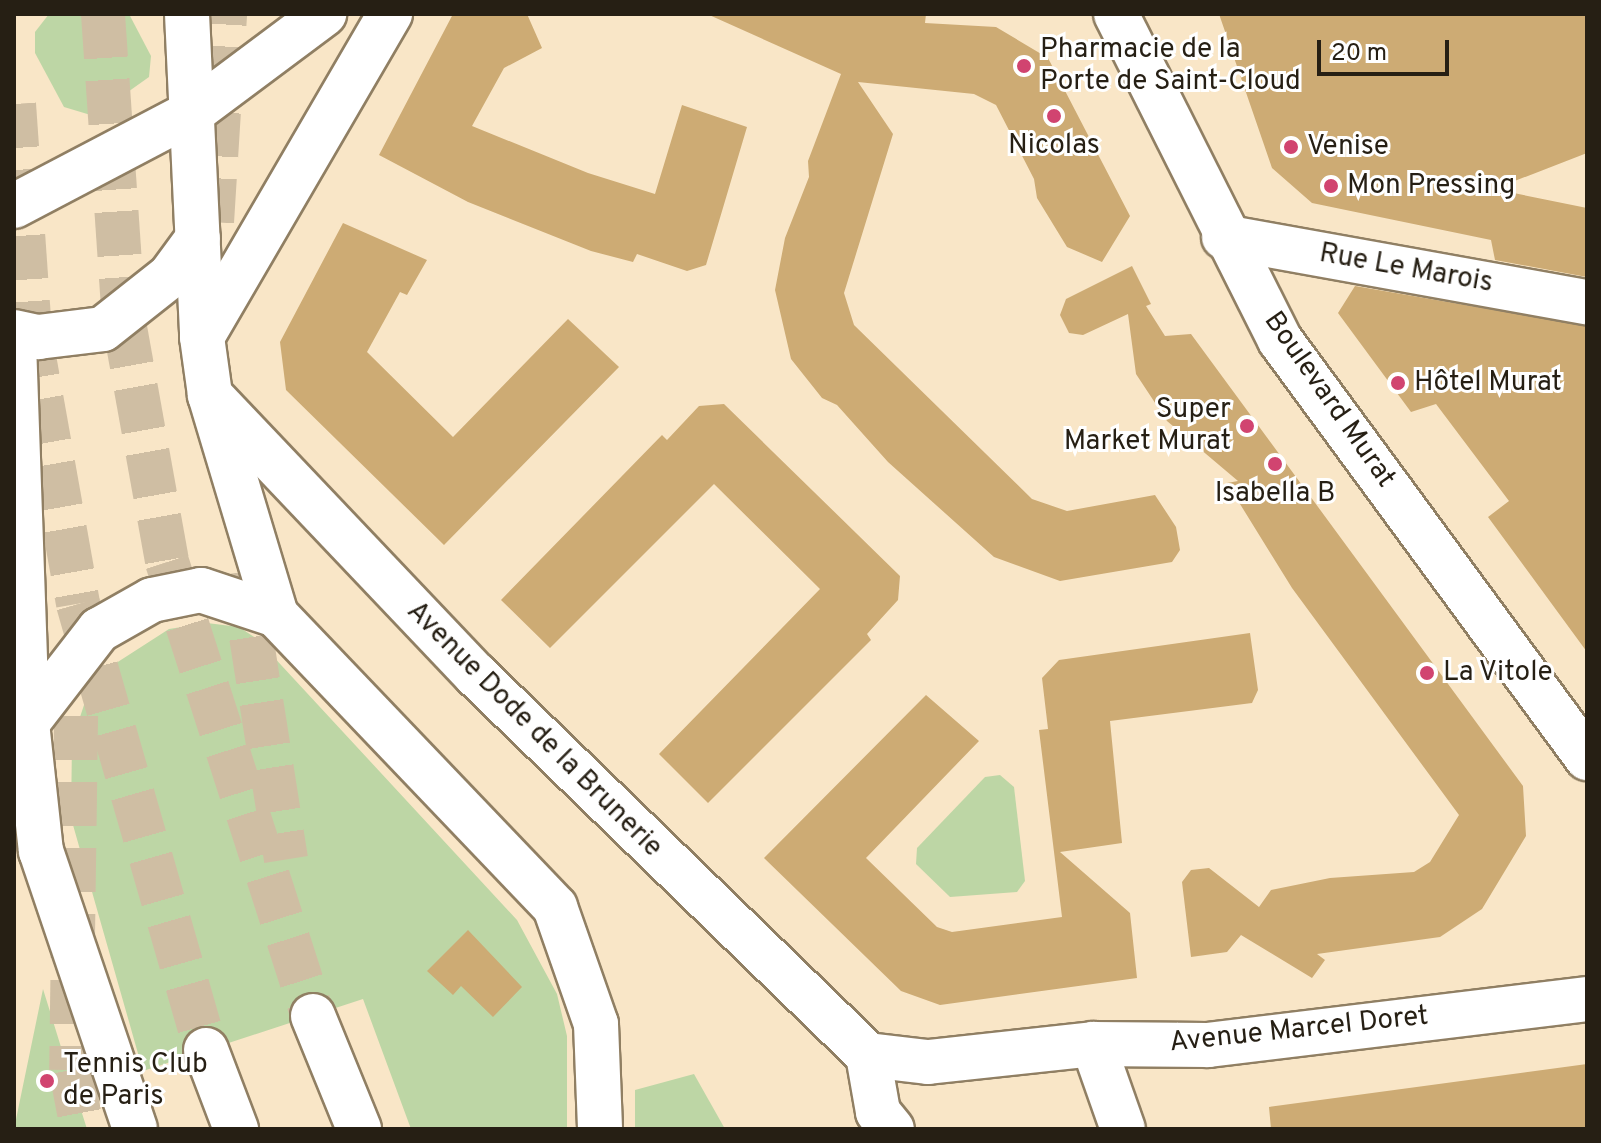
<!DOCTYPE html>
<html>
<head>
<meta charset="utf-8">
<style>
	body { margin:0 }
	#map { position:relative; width:1601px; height:1143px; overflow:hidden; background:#f9e6c7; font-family:Overpass,sans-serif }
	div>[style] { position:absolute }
	.green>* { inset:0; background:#bdd6a5 }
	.building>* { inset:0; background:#cdab74 }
	.highway-tunnel>* { height:44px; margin-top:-22px; transform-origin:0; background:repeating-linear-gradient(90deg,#cfbea3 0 44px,transparent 0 66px) }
	.roads { filter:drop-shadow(2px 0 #907f63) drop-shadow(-2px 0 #907f63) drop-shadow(0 2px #907f63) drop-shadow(0 -2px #907f63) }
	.minor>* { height:44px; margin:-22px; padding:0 22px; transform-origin:22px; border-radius:22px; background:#fff }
	.major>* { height:44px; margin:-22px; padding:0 22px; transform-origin:22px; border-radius:22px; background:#fff }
	.highway>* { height:44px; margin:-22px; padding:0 22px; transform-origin:22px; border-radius:22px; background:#fff }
	.dots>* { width:22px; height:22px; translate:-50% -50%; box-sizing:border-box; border:4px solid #fff; border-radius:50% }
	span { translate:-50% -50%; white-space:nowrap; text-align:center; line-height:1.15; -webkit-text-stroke:6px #fff; paint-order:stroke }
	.poi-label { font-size:28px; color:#261f14 }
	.left { translate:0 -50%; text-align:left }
	.right { translate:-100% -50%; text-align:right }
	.street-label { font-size:28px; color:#261f14 }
	.frame { position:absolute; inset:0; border:16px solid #261f14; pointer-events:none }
	.scale { position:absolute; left:1317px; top:40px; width:132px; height:36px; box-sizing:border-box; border:4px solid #261f14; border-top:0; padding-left:10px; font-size:24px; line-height:28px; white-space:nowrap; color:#261f14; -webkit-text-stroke:6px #fff; paint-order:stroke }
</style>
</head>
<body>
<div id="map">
	<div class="green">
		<div style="clip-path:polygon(49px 14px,129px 14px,151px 56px,149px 77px,94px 116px,64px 107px,35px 53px,35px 32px)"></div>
		<div style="clip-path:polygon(207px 623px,239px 627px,257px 639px,517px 920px,557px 994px,567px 1036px,567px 1129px,411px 1129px,363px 999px,143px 1071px,71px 818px,72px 741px,86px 699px,110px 667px,169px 629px)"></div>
		<div style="clip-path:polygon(1000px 775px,1014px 787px,1025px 881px,1017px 892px,950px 897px,916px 864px,917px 848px,985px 777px)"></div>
		<div style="clip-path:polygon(43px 989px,61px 1047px,87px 1129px,14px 1129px)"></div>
		<div style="clip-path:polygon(694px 1074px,725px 1129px,635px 1129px,635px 1090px)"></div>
	</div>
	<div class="building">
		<div style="clip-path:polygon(453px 14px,527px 14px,542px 48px,504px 68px,472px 126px,588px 173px,655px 194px,682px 105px,747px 127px,706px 265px,687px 271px,637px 254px,633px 262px,591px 251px,468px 202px,379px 155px)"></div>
		<div style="clip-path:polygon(707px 14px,926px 14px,925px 23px,996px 27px,1048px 58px,1130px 216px,1102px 262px,1067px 247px,1037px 198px,1034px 179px,996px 105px,974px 94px,858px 82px,893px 134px,844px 293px,854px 325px,1032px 499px,1067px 511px,1155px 495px,1176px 527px,1180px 550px,1172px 562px,1060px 581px,994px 557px,888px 462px,837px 405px,822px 398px,791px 359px,775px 290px,785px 238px,809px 177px,808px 161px,841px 74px)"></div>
		<div style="clip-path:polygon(1219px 14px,1587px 14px,1587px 153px,1494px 189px,1587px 208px,1587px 277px,1495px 260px,1491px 240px,1312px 203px,1272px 168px)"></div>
		<div style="clip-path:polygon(343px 223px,427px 260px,407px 295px,400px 292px,367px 352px,453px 437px,568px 319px,619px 367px,444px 545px,286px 390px,280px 342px)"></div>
		<div style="clip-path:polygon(1132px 266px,1151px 304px,1146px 306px,1165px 336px,1191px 334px,1523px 786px,1526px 836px,1482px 909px,1440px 937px,1317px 954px,1325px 960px,1312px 978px,1241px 935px,1227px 952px,1191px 957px,1182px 882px,1191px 870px,1209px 868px,1259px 907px,1271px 890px,1330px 878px,1414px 872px,1430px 862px,1459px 815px,1292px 588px,1227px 483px,1238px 481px,1167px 421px,1136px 374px,1128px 314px,1083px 335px,1069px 333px,1060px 315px,1066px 299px)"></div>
		<div style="clip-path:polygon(1355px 286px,1587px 326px,1587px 652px,1488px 517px,1509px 501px,1436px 404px,1411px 412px,1338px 313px)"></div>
		<div style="clip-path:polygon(724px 404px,900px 576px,898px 600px,867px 634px,871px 640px,708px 803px,659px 754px,820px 589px,714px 484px,550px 648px,501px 600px,662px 435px,667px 440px,699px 406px)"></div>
		<div style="clip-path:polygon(1250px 633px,1258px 690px,1252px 703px,1110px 721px,1122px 843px,1060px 852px,1130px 913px,1137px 978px,940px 1005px,901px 991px,764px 858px,926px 695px,979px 741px,866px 858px,937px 927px,952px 932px,1062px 917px,1039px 730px,1048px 729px,1042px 678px,1059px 660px)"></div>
		<div style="clip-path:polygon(468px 930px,522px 987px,493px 1017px,461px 986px,453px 995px,427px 971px)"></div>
		<div style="clip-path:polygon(1587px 1064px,1587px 1129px,1271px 1129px,1269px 1107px)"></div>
	</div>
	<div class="highway-tunnel">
		<div style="left:103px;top:14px;width:309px;rotate:86.1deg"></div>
		<div style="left:124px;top:322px;width:244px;rotate:79.8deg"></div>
		<div style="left:167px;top:562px;width:477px;rotate:72.2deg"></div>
		<div style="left:14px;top:104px;width:231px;rotate:86deg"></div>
		<div style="left:30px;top:334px;width:274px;rotate:79.9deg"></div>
		<div style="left:78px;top:604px;width:464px;rotate:74deg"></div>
		<div style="left:212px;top:222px;width:208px;rotate:-86.4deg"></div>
		<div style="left:241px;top:572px;width:291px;rotate:81.1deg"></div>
		<div style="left:77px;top:650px;width:420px;rotate:90.8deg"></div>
		<div style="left:71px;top:1070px;width:60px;rotate:79.4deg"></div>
	</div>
	<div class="roads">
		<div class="minor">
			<div style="left:1224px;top:237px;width:369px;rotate:10.2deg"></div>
			<div style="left:14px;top:332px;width:25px;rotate:12deg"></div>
			<div style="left:38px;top:337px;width:65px;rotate:-7deg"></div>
			<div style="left:103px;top:329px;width:85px;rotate:-38.3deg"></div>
			<div style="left:170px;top:276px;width:47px;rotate:-53.6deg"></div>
			<div style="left:210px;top:395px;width:386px;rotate:46.5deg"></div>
			<div style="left:476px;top:675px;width:546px;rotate:44.11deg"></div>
			<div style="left:1093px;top:1044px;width:90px;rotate:70.6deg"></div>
			<div style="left:868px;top:1055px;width:60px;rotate:6.7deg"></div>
			<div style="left:928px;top:1062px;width:166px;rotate:-6.2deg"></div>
			<div style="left:1093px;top:1044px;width:115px;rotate:0.5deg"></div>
			<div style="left:1208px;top:1045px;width:382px;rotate:-6.9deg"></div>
			<div style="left:868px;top:1055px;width:58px;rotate:80deg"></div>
			<div style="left:878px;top:1112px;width:22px;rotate:51deg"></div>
		</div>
		<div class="major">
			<div style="left:187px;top:14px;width:323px;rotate:87.3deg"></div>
			<div style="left:202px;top:337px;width:59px;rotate:82.1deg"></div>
			<div style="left:210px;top:395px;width:230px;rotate:73.3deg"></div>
			<div style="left:1116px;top:14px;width:365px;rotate:63.3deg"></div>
			<div style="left:1280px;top:340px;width:519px;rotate:53.7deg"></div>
			<div style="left:14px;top:206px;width:202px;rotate:-27.7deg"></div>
			<div style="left:193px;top:112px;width:164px;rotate:-36.8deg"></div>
			<div style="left:202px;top:337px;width:374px;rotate:-59.8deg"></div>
			<div style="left:14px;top:343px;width:380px;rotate:88deg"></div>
			<div style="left:27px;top:723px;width:129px;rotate:83.8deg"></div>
			<div style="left:41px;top:851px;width:293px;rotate:71.3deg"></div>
			<div style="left:27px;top:723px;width:118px;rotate:-52.3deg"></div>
			<div style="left:99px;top:630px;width:61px;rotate:-29.5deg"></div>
			<div style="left:152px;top:600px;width:50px;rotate:-11.5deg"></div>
			<div style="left:201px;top:590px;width:79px;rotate:18.4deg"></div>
		</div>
		<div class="highway">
			<div style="left:276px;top:615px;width:404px;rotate:46.3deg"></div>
			<div style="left:555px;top:907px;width:124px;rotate:70.7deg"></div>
			<div style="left:596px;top:1024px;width:105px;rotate:87.8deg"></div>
			<div style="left:313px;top:1016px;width:122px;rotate:67.8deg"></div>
			<div style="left:206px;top:1050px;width:85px;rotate:69.2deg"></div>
		</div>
	</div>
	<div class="dots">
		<div style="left:1024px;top:66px;background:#d14470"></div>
		<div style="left:1054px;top:116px;background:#d14470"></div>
		<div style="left:1291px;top:147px;background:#d14470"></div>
		<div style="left:1331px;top:186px;background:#d14470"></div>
		<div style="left:1398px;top:383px;background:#d14470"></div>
		<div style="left:1247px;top:426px;background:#d14470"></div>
		<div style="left:1275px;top:464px;background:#d14470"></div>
		<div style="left:1427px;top:673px;background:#d14470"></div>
		<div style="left:47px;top:1081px;background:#d14470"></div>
	</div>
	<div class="poi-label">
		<span class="left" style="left:1040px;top:66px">Pharmacie de la<br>Porte de Saint-Cloud</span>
		<span style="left:1054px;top:146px">Nicolas</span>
		<span class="left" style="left:1307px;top:147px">Venise</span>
		<span class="left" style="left:1347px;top:186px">Mon Pressing</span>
		<span class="left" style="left:1414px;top:383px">Hôtel Murat</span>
		<span class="right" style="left:1231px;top:426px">Super<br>Market Murat</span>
		<span style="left:1275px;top:494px">Isabella B</span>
		<span class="left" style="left:1443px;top:673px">La Vitole</span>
		<span class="left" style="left:63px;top:1081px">Tennis Club<br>de Paris</span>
	</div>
	<div class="street-label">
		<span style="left:1406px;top:269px;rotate:10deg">Rue Le Marois</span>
		<span style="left:1329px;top:400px;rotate:55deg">Boulevard Murat</span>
		<span style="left:534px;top:730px;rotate:45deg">Avenue Dode de la Brunerie</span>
		<span style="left:1299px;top:1030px;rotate:-6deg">Avenue Marcel Doret</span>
	</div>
	<div class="frame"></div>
	<div class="scale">20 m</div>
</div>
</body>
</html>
